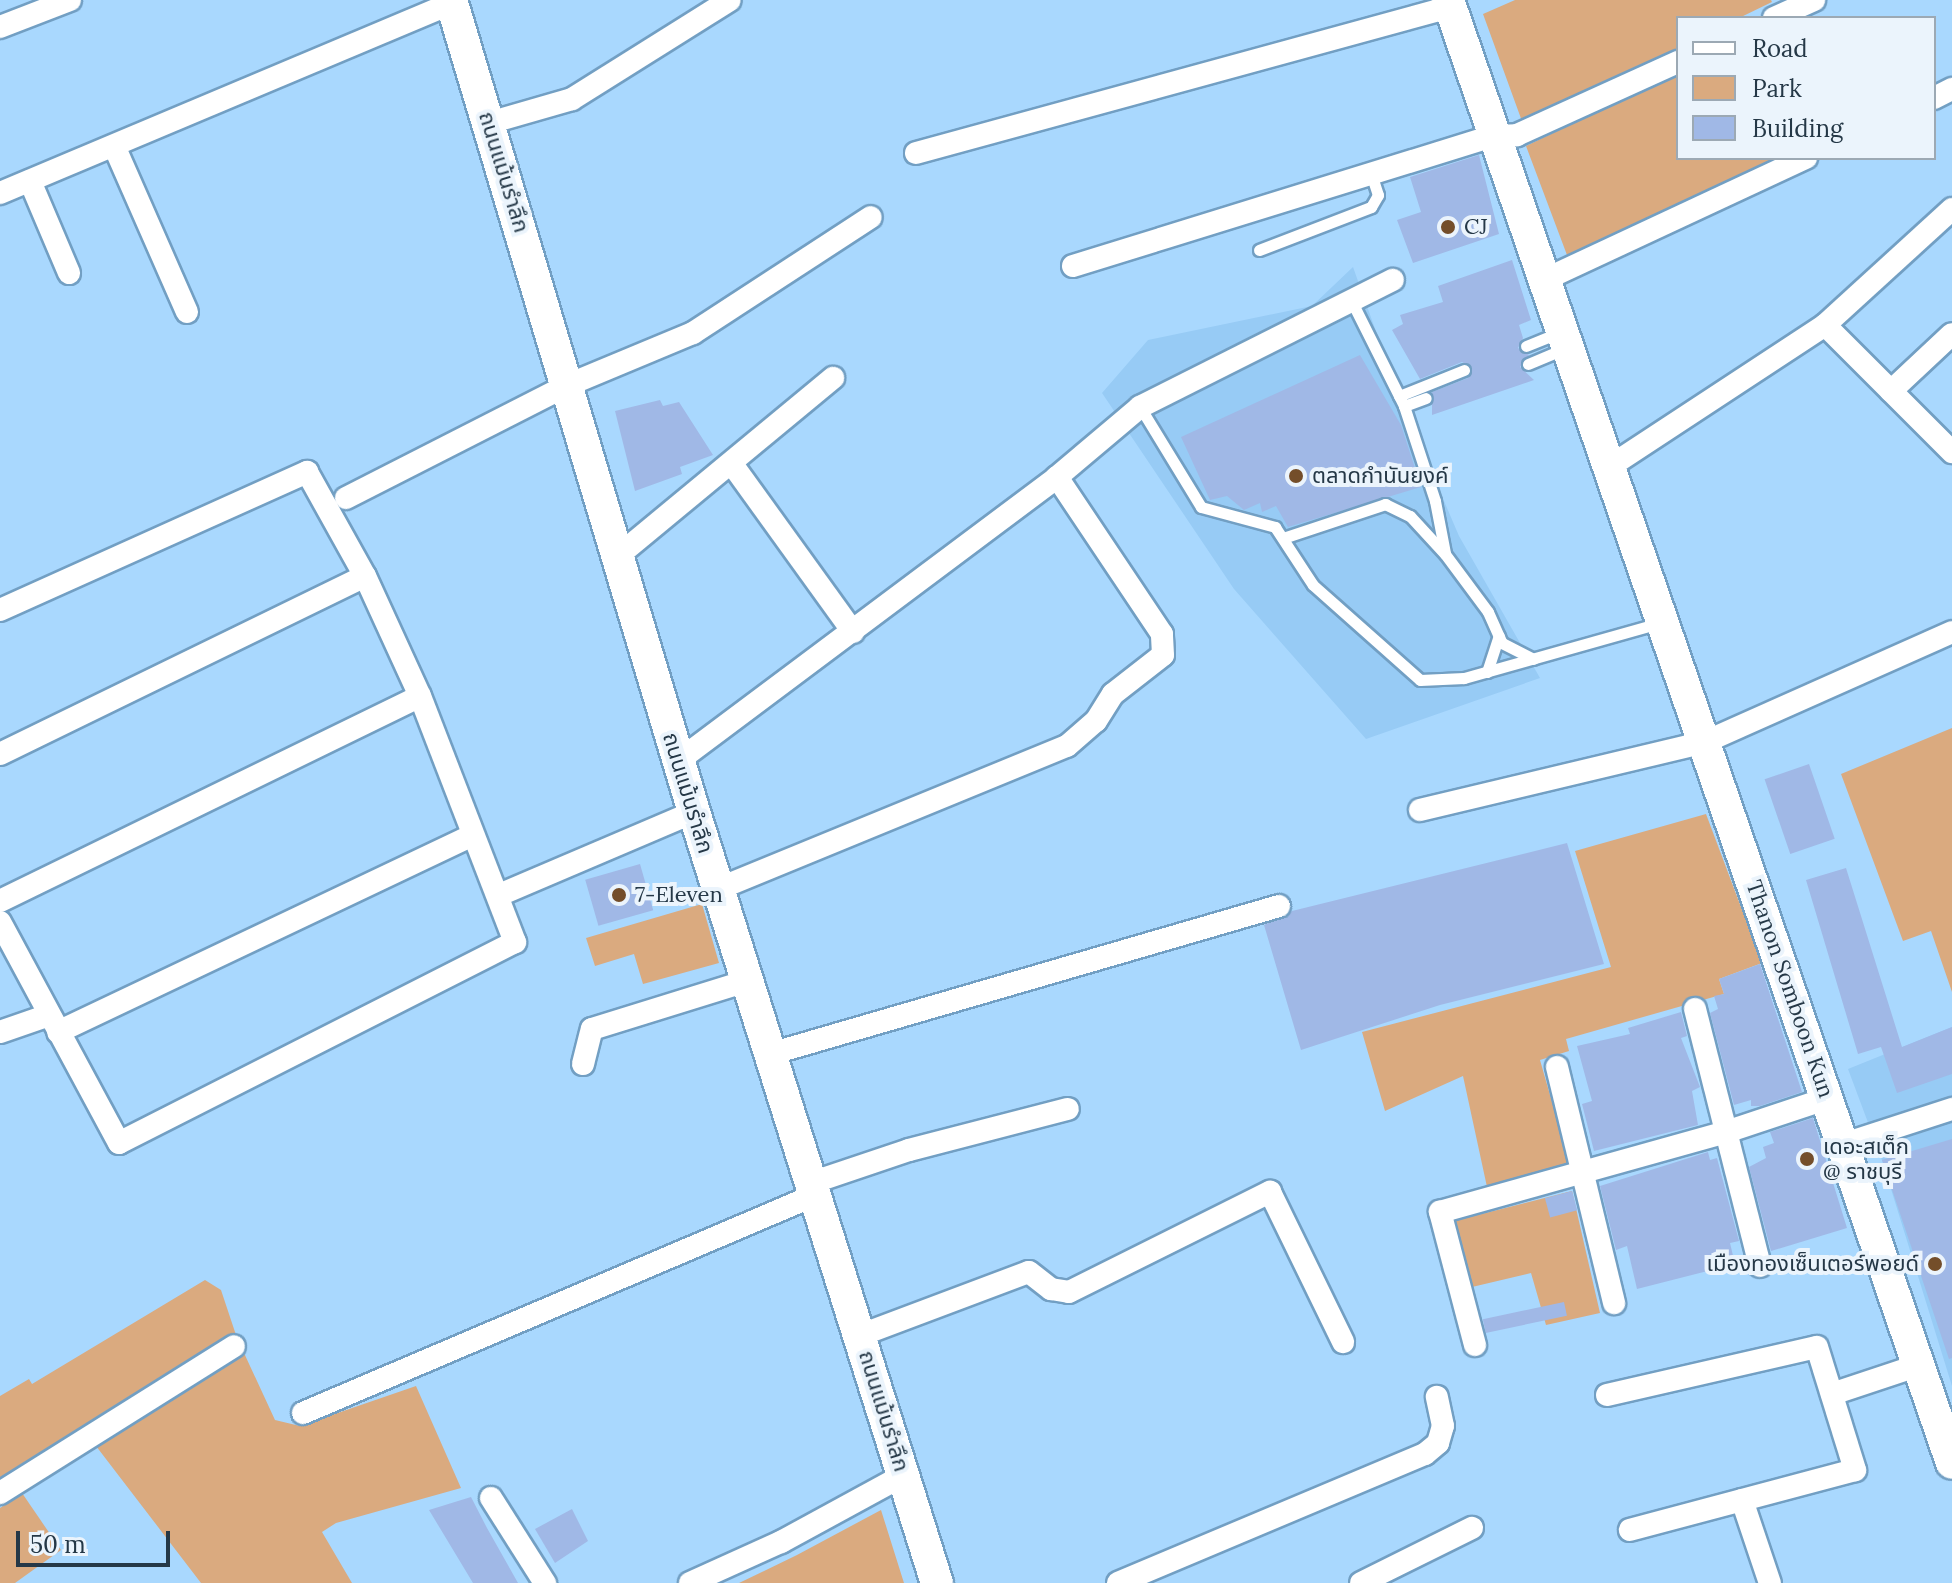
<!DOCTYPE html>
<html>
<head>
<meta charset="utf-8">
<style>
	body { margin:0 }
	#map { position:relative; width:1952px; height:1583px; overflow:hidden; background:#a9d8fe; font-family:Lora,"Noto Sans Thai",serif }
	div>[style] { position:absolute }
	.built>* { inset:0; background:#97cbf5 }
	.green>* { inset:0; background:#daaa7f }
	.building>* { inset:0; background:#a0b8e6; transform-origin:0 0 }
	.roads { filter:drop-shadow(2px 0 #729fc3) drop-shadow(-2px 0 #729fc3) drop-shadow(0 2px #729fc3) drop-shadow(0 -2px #729fc3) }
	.lane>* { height:11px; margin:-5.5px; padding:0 5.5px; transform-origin:5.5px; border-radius:5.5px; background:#fff }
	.street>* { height:22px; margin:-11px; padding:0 11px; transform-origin:11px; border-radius:11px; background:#fff }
	.secondary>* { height:32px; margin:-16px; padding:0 16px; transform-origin:16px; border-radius:16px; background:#fff }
	.dots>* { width:22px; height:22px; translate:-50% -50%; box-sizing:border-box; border:4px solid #ebf4fc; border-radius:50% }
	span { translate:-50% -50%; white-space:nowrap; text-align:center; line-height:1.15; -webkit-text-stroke:8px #ebf4fc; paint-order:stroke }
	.street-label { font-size:22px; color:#253847 }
	.poi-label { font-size:22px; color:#253847 }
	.left { translate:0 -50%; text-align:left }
	.right { translate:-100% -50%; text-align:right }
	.legend { position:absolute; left:1676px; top:16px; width:260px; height:144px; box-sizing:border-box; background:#ebf4fc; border:2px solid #9ca9b4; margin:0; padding:10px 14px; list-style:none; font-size:24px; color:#253847 }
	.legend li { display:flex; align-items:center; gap:16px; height:40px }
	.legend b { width:40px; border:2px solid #9ca9b4 }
	.scale { position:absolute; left:16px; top:1531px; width:154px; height:36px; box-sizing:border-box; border:4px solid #253847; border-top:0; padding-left:10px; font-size:24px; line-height:28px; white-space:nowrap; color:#253847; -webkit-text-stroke:6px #ebf4fc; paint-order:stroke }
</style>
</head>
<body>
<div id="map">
	<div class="built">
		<div style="clip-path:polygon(1353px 267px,1399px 396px,1459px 536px,1540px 678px,1366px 739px,1234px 589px,1102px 393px,1148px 340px,1312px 306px)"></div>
		<div style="clip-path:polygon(1952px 1027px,1952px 1386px,1882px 1160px,1848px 1069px)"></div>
	</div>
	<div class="green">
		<div style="clip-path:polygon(1515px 0,1771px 0,1772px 2px,1739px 18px,1678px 18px,1678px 48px,1523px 124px,1483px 14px)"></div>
		<div style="clip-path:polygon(1678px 73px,1678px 158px,1783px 158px,1570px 263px,1526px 146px)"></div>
		<div style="clip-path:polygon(1952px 728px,1952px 992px,1931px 931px,1903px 941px,1841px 774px)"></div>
		<div style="clip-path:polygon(1706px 814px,1762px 963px,1719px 979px,1724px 994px,1566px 1039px,1569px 1051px,1540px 1060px,1570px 1165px,1487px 1187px,1463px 1076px,1385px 1111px,1362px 1032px,1611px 967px,1575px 851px)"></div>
		<div style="clip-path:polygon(702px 904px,719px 963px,643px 984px,634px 954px,595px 966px,586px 938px)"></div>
		<div style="clip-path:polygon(1572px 1191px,1600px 1313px,1546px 1325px,1531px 1273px,1472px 1287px,1454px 1221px)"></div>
		<div style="clip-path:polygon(205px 1280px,221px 1290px,236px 1335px,0 1486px,0 1396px,29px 1379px,32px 1384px)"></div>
		<div style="clip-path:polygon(244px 1353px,275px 1420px,300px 1426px,416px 1386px,461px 1488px,336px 1523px,322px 1532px,352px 1583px,201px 1583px,96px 1446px)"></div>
		<div style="clip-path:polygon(22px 1493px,61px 1550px,15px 1583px,0 1583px,0 1508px)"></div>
		<div style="clip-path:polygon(881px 1510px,904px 1583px,739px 1583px,797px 1555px)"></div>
	</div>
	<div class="building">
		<div style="clip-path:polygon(1479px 155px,1499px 234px,1413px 263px,1397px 220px,1421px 212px,1410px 177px)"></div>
		<div style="clip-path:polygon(1512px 260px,1531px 320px,1519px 325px,1523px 338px,1518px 348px,1529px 355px,1520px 367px,1534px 380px,1432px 415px,1432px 392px,1468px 378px,1472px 368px,1462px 362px,1420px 379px,1392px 330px,1403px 324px,1400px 315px,1443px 302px,1438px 286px)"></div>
		<div style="clip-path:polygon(1360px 355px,1401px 425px,1421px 487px,1288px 527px,1276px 506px,1262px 512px,1260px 503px,1244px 510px,1227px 496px,1210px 500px,1181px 437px)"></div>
		<div style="clip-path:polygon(660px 400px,663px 406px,679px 402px,713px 455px,680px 467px,682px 474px,635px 491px,615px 411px)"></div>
		<div style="left:1809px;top:764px;width:79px;height:47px;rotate:71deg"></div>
		<div style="clip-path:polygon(1567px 843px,1604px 964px,1440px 1005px,1301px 1050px,1264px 925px,1292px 911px)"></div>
		<div style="left:640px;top:864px;width:48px;height:57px;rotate:74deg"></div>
		<div style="clip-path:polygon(1846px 868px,1902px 1047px,1952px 1027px,1952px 1074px,1897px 1093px,1881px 1047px,1858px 1054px,1806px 880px)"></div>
		<div style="clip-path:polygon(1760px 964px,1802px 1092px,1760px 1106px,1751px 1106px,1751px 1100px,1734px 1105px,1710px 1013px,1718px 1009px,1714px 996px,1724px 994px,1719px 979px)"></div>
		<div style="clip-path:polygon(1681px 1012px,1687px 1036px,1681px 1038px,1700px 1087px,1692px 1091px,1698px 1125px,1594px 1151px,1582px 1104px,1592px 1101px,1577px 1046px,1630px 1034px,1628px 1028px)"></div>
		<div style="clip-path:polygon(1813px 1118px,1847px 1228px,1771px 1251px,1749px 1167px,1766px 1158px,1763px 1147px,1774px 1143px,1770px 1132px)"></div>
		<div style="clip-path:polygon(1952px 1139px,1952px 1358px,1949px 1359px,1882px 1160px)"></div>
		<div style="clip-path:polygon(1708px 1152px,1710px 1160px,1717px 1158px,1739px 1241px,1730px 1243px,1735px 1264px,1637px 1289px,1627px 1246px,1616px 1250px,1600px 1186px)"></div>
		<div style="left:1572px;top:1191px;width:20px;height:28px;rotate:75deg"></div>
		<div style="left:1564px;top:1302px;width:14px;height:83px;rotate:78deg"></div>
		<div style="clip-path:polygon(471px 1497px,487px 1528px,518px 1583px,473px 1583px,429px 1510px)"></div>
		<div style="clip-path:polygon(572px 1509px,588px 1541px,555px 1563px,535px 1529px)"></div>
	</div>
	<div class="roads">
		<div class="lane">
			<div style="left:1259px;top:250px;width:120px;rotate:-21deg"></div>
			<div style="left:1371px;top:207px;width:14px;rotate:-60deg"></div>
			<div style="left:1378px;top:195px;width:19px;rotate:-108deg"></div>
			<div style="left:1351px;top:300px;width:119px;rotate:63.4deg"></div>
			<div style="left:1404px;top:406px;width:100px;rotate:71.9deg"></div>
			<div style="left:1435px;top:501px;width:53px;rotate:79.1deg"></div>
			<div style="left:1526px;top:346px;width:35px;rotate:-22deg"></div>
			<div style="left:1528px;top:364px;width:41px;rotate:-22.8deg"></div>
			<div style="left:1399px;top:396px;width:70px;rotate:-21.8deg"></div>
			<div style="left:1404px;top:406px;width:23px;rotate:-20deg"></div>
			<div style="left:1140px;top:407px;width:117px;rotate:58.6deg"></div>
			<div style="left:1201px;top:507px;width:77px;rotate:15.1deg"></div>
			<div style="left:1275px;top:527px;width:69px;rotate:56.8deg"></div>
			<div style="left:1313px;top:585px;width:143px;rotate:41.6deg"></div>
			<div style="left:1420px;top:680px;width:44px;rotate:-2.6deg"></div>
			<div style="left:1464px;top:678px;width:204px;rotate:-15.7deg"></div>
			<div style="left:1283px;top:538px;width:108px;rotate:-18.4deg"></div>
			<div style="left:1385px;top:504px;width:28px;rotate:26deg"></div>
			<div style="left:1410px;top:516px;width:52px;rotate:47.4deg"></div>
			<div style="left:1445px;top:554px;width:72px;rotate:53.4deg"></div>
			<div style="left:1488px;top:612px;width:34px;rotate:66deg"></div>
			<div style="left:1502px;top:643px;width:35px;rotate:27deg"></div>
			<div style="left:1487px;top:672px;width:38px;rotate:-72deg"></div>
		</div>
		<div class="street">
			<div style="left:1774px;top:18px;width:44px;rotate:-24.2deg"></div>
			<div style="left:0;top:27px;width:75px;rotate:-21.1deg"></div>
			<div style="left:1934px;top:98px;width:20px;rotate:-27deg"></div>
			<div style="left:489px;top:123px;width:86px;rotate:-16.1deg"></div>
			<div style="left:572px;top:99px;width:186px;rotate:-32.1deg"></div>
			<div style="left:115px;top:148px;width:179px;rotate:66.3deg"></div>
			<div style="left:916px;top:153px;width:554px;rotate:-15.29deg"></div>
			<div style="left:30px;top:181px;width:100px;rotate:67deg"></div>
			<div style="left:0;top:193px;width:490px;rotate:-22.8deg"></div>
			<div style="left:1073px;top:266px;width:441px;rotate:-17.2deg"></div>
			<div style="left:1494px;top:136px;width:23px;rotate:-2deg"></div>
			<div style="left:1517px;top:135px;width:177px;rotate:-24.4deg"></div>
			<div style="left:1546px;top:279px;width:287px;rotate:-25deg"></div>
			<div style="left:1825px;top:325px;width:180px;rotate:45deg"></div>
			<div style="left:1891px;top:391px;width:83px;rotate:-43.1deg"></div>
			<div style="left:732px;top:464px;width:207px;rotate:54.2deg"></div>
			<div style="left:1612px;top:465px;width:255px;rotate:-33.3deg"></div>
			<div style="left:1825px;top:325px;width:172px;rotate:-42.4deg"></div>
			<div style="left:346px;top:498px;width:249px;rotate:-27deg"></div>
			<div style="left:568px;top:385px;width:135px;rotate:-22.6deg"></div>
			<div style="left:693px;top:333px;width:212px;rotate:-33.1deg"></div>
			<div style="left:619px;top:555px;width:278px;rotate:-39.6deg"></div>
			<div style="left:0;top:610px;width:337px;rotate:-24.2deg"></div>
			<div style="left:307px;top:472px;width:119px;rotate:60.9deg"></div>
			<div style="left:365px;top:576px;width:132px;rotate:65.4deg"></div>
			<div style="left:420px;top:696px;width:264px;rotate:68.9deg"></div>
			<div style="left:515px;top:942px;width:444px;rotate:153.1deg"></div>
			<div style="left:119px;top:1143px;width:251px;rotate:-118.3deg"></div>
			<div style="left:0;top:754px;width:406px;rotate:-26deg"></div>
			<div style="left:678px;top:761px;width:474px;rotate:-36.8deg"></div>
			<div style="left:1057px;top:477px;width:109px;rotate:-40.1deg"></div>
			<div style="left:1140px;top:407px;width:283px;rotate:-26.7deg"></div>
			<div style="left:1420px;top:810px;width:293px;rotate:-13.4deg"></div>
			<div style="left:1705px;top:742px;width:270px;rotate:-24deg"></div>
			<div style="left:718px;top:889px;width:377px;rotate:-22.3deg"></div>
			<div style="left:1067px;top:746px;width:38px;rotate:-41deg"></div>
			<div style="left:1096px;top:721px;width:32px;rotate:-58deg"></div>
			<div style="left:1113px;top:694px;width:63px;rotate:-38deg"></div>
			<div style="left:1163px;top:655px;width:21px;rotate:-93deg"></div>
			<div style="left:1162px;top:634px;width:189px;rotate:-123.8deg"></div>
			<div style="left:499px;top:895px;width:212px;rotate:-23.1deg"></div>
			<div style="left:0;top:901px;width:467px;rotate:-26deg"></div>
			<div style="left:1695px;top:1009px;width:265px;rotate:75.8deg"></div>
			<div style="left:0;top:1032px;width:52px;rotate:-19.1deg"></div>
			<div style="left:58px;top:1032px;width:459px;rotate:-25.4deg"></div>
			<div style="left:770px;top:1054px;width:530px;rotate:-16.21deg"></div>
			<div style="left:583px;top:1064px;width:36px;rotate:-76deg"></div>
			<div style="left:592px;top:1029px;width:162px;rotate:-17.2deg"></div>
			<div style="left:1557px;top:1067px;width:243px;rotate:76.4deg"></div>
			<div style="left:1844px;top:1144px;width:114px;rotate:-18deg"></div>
			<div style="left:811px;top:1183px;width:103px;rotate:-18.6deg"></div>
			<div style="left:909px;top:1150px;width:164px;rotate:-14.5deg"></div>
			<div style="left:861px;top:1335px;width:179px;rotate:-20.6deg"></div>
			<div style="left:1029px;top:1272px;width:28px;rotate:38deg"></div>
			<div style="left:1051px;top:1289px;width:18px;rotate:9deg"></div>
			<div style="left:1069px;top:1292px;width:225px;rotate:-26.5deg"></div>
			<div style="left:1270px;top:1192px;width:167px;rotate:64deg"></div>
			<div style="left:1475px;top:1345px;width:138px;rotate:-104.7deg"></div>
			<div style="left:1440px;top:1212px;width:297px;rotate:-15.6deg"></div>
			<div style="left:1726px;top:1132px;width:108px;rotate:-18.4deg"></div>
			<div style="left:1832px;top:1394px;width:92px;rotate:-18.4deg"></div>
			<div style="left:1607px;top:1395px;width:215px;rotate:-12.9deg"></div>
			<div style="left:1817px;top:1347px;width:129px;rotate:72.8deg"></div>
			<div style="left:1855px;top:1470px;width:233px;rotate:165.1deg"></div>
			<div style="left:303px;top:1413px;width:556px;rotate:-23.06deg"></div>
			<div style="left:0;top:1493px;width:276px;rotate:-32.1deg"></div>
			<div style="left:491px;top:1498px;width:101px;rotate:57.6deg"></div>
			<div style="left:1742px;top:1500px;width:88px;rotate:71.4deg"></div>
			<div style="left:690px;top:1583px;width:100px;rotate:-24.3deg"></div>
			<div style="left:781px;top:1542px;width:140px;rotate:-28.6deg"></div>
			<div style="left:1118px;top:1583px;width:333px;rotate:-22.8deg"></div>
			<div style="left:1425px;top:1454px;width:17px;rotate:-40deg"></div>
			<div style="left:1438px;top:1443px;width:18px;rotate:-74deg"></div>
			<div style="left:1443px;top:1426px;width:30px;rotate:-102deg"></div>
			<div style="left:1361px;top:1583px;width:124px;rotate:-26.4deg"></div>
		</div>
		<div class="secondary">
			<div style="left:451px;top:0;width:848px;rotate:73.34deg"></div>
			<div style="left:694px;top:812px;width:808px;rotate:72.51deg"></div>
			<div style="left:1448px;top:0;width:1547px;rotate:70.99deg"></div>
		</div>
	</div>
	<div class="dots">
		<div style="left:1448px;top:227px;background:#744e2a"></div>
		<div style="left:1296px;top:476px;background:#744e2a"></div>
		<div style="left:619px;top:895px;background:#744e2a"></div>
		<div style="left:1807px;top:1159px;background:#744e2a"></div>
		<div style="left:1935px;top:1264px;background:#744e2a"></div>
	</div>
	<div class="street-label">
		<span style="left:504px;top:172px;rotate:73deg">ถนนแม้นรำลึก</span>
		<span style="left:688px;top:793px;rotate:73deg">ถนนแม้นรำลึก</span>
		<span style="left:1790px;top:989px;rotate:71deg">Thanon Somboon Kun</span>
		<span style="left:884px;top:1411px;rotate:73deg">ถนนแม้นรำลึก</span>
	</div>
	<div class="poi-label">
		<span class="left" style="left:1464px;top:227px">CJ</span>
		<span class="left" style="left:1312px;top:476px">ตลาดกำนันยงค์</span>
		<span class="left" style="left:635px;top:895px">7-Eleven</span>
		<span class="left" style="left:1823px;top:1159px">เดอะสเต็ก<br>@ ราชบุรี</span>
		<span class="right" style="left:1919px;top:1264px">เมืองทองเซ็นเตอร์พอยด์</span>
	</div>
	<ul class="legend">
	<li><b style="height:10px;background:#fff"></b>Road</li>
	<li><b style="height:22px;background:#daaa7f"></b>Park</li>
	<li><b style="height:22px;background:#a0b8e6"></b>Building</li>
	</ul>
	<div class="scale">50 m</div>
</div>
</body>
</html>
